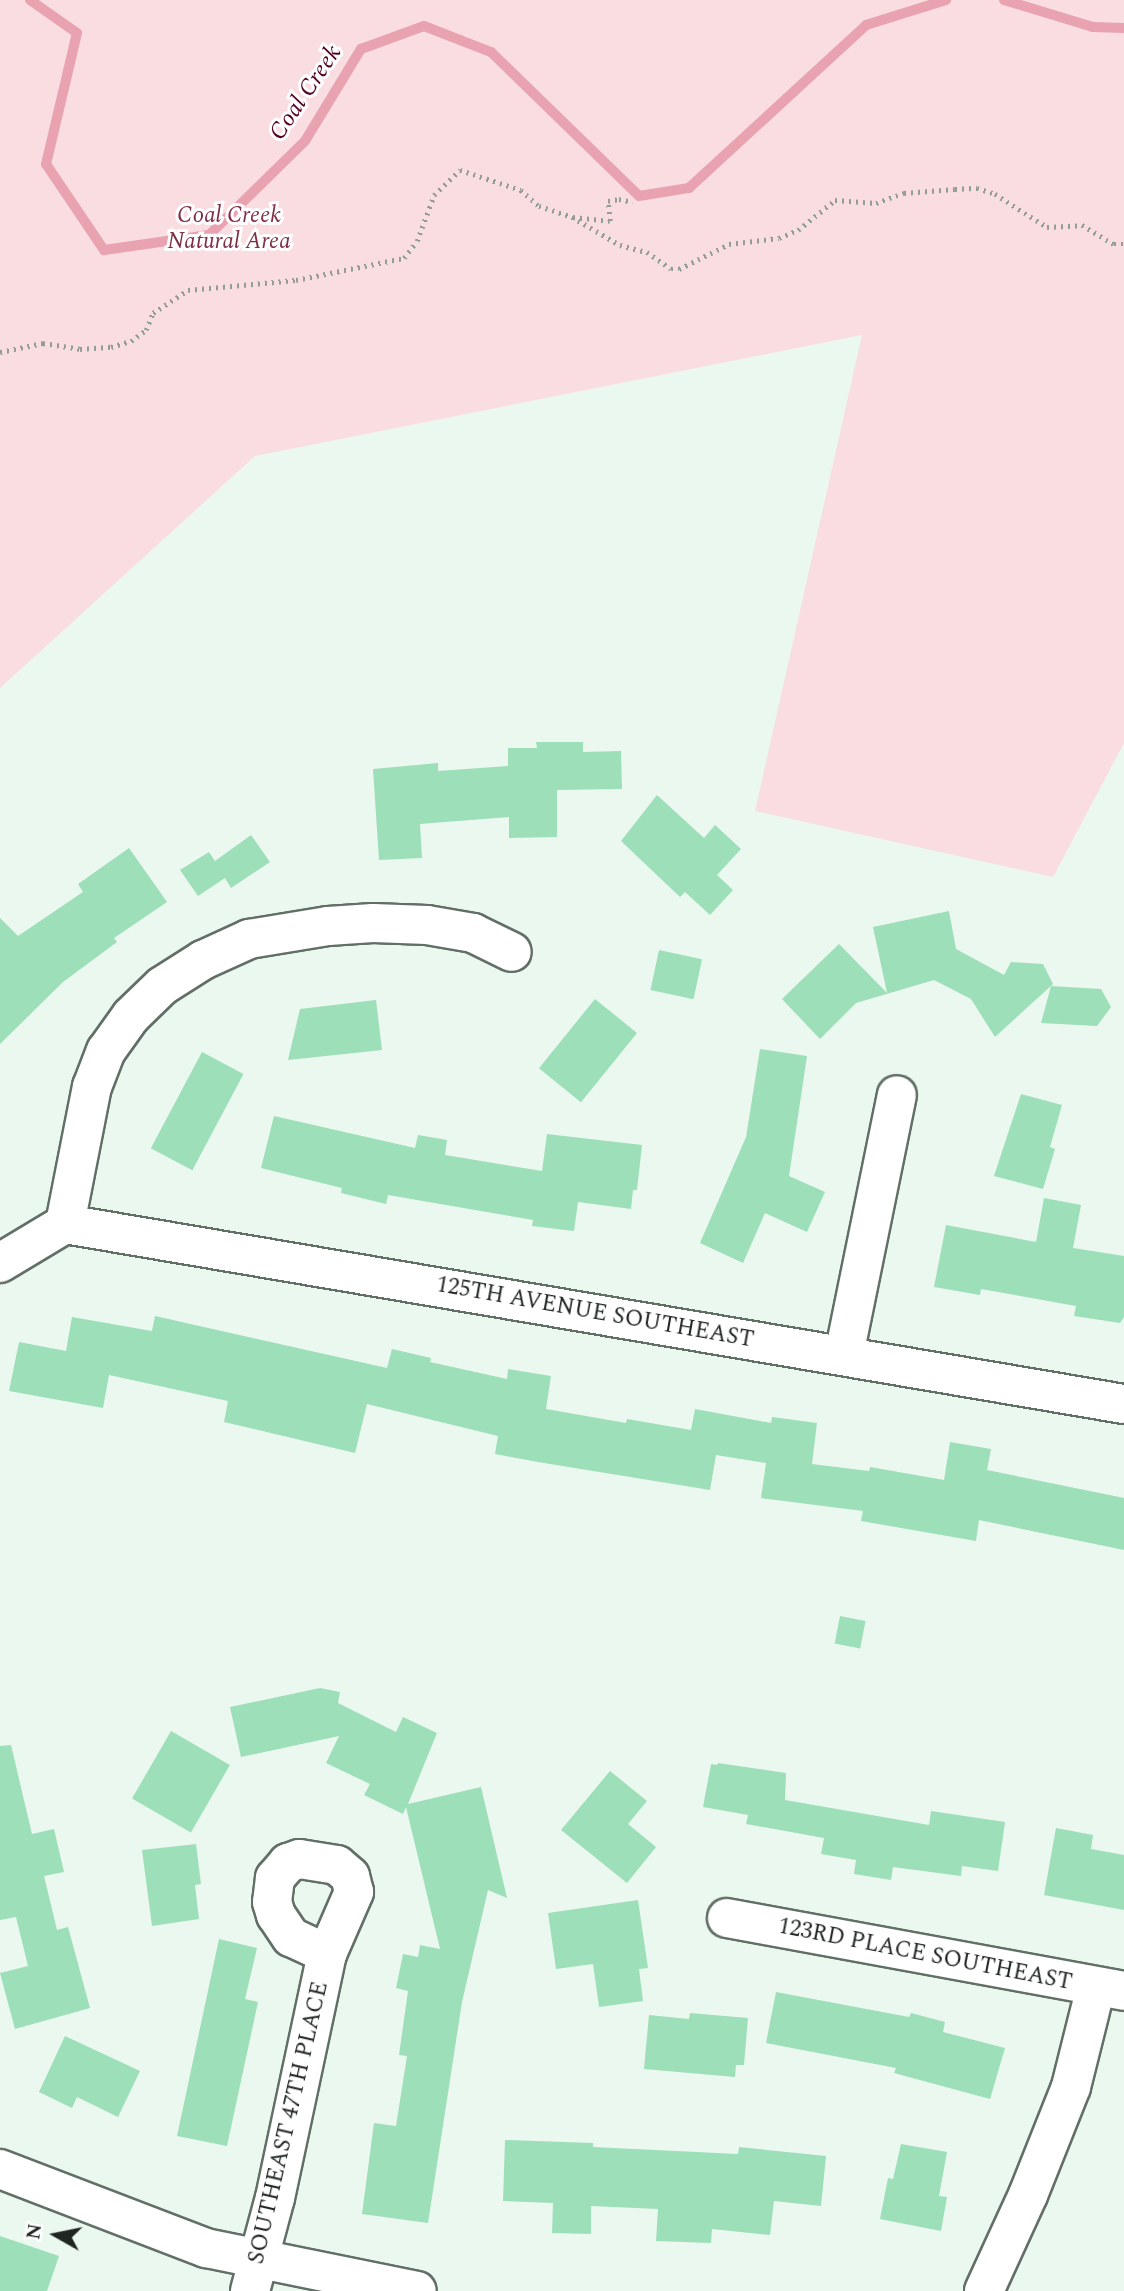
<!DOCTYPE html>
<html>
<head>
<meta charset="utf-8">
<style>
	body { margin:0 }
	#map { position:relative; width:1124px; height:2291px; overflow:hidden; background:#eaf8ef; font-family:Spectral,serif }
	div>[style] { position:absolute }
	.green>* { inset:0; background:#f9dde1 }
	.stream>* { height:10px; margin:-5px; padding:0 5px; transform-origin:5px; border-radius:5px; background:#e8a2b0 }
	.building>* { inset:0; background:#9ddfb9; transform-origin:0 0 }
	.path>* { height:4.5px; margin-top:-2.25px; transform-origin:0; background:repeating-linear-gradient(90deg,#939d97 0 2px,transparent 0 7px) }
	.roads { filter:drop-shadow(2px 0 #626f67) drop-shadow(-2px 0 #626f67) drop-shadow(0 2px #626f67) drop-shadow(0 -2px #626f67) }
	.minor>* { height:38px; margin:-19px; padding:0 19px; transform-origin:19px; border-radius:19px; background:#fff }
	span { translate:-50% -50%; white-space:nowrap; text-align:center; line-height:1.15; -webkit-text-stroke:6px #fff; paint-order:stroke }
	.park-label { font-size:23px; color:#7f2e44; font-style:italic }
	.street-label { font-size:23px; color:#1f2521 }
	.water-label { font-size:24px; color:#540021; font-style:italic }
	.north { position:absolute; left:21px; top:2200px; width:70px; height:70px; -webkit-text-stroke:5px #fff; paint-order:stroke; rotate:279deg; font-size:19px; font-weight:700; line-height:28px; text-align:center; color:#1f2521 }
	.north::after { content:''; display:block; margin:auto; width:24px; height:32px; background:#1f2521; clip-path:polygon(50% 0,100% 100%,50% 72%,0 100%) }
</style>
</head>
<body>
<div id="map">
	<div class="green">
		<div style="clip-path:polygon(0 0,1124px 0,1124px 743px,1053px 877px,755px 811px,862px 335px,255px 456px,0 688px)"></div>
	</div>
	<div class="stream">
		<div style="left:30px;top:0;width:57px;rotate:35.1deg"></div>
		<div style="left:77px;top:33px;width:135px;rotate:103.3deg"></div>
		<div style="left:46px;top:164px;width:104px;rotate:56deg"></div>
		<div style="left:104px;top:250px;width:106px;rotate:-8.1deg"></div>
		<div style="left:209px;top:235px;width:134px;rotate:-44.4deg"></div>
		<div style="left:305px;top:141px;width:108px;rotate:-58.7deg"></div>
		<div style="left:361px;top:49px;width:67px;rotate:-20.1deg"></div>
		<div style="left:424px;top:26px;width:72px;rotate:21.2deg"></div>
		<div style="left:491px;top:52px;width:206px;rotate:44.2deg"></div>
		<div style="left:639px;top:196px;width:51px;rotate:-9.1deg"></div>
		<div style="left:689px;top:188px;width:241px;rotate:-42.6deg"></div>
		<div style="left:866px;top:25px;width:84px;rotate:-17.4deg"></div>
		<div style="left:1004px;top:0;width:93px;rotate:16.9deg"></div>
		<div style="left:1093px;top:27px;width:31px;rotate:2deg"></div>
	</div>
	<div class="building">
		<div style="clip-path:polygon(536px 742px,583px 742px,583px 752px,621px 751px,622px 789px,557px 790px,557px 837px,509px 838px,509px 817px,420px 824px,422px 858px,379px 860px,373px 769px,438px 763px,438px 771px,508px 766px,508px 748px,537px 748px)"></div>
		<div style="clip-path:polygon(657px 795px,704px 838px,715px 825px,741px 849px,717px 875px,733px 890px,710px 915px,685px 892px,680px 897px,621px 841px)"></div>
		<div style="clip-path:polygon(251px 835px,270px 862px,231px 888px,225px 878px,198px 896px,180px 870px,209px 852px,215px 861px)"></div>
		<div style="clip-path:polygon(129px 848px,167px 902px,114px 938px,117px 942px,63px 982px,0 1044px,0 918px,18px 936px,83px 892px,78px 884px)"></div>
		<div style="clip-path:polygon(949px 911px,956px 949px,1004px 975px,1011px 962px,1043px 964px,1053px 984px,995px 1037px,971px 999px,934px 980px,856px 1003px,820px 1039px,782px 999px,839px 944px,887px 993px,873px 927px)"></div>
		<div style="left:659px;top:950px;width:44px;height:41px;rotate:12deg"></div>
		<div style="clip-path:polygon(1051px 986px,1101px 989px,1111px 1007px,1097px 1026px,1041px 1023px)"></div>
		<div style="left:595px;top:999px;width:54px;height:89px;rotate:39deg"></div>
		<div style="clip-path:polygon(376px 1000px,382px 1050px,288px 1060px,300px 1009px)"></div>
		<div style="clip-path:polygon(760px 1049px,807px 1056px,789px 1176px,825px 1192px,807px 1232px,765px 1213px,743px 1263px,700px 1243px,746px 1137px)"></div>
		<div style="left:202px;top:1052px;width:47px;height:109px;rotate:28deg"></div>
		<div style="clip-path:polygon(1021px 1094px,1062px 1105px,1050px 1147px,1055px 1149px,1043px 1189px,994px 1176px)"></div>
		<div style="clip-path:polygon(274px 1116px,415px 1148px,418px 1135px,447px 1140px,445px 1155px,542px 1171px,547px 1134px,642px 1145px,637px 1190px,633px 1190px,631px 1209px,578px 1202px,574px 1231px,532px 1226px,533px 1220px,388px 1195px,386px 1204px,341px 1193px,342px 1188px,261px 1168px)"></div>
		<div style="clip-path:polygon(1044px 1198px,1081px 1205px,1073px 1248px,1124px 1256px,1124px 1317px,1120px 1323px,1074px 1316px,1076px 1306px,981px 1289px,980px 1295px,934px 1287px,946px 1225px,1036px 1242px)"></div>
		<div style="clip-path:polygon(155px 1316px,387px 1368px,392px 1349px,431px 1358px,430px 1362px,507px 1379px,508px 1369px,551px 1376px,546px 1409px,626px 1423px,627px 1419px,691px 1430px,695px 1409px,771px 1423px,772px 1417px,817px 1423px,812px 1464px,869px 1471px,870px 1467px,944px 1480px,950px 1442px,991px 1449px,987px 1470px,1124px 1498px,1124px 1550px,979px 1520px,976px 1541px,861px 1521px,863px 1511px,761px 1498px,766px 1463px,716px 1455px,710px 1490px,538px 1462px,495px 1454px,498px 1436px,367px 1404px,355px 1453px,224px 1422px,228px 1401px,109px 1375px,103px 1408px,9px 1391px,19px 1342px,66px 1351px,72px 1317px,152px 1331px)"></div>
		<div style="left:840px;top:1616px;width:26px;height:28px;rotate:11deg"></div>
		<div style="clip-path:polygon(320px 1688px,340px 1692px,338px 1703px,396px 1732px,403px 1717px,437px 1733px,408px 1804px,481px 1787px,507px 1898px,488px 1890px,462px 2002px,428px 2223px,362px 2214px,374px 2123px,396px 2126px,407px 2056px,399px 2055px,408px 1991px,396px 1988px,403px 1954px,418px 1957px,420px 1945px,440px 1949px,406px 1807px,403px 1814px,364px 1795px,370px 1784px,326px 1763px,339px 1736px,241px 1757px,230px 1707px)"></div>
		<div style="left:171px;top:1731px;width:68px;height:78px;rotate:30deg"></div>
		<div style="clip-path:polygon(11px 1745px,32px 1834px,54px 1829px,64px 1872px,44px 1876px,57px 1930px,68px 1927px,90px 2008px,15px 2029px,0 1973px,28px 1966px,16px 1917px,0 1920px,0 1746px)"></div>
		<div style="clip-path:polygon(718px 1763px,786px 1773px,785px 1800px,929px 1825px,931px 1811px,1005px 1822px,998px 1871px,962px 1866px,961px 1876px,893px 1867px,891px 1880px,854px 1874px,856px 1860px,821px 1854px,824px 1838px,746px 1824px,748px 1815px,703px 1807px,711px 1764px,717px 1765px)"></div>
		<div style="clip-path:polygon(610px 1771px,647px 1801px,628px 1824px,656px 1847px,627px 1883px,561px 1830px)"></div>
		<div style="clip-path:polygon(1056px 1828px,1093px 1835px,1091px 1849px,1124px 1855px,1124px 1910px,1044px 1895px)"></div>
		<div style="clip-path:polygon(196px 1844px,201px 1884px,195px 1885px,199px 1919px,152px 1926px,142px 1850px)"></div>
		<div style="clip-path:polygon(638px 1900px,648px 1968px,639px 1969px,643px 2001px,599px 2007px,593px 1964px,556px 1969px,548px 1913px)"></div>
		<div style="clip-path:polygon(219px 1939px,257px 1948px,245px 1999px,258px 2002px,227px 2146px,177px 2136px)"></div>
		<div style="clip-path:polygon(776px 1992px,909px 2017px,911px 2013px,945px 2022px,943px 2032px,1005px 2048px,990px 2099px,894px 2073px,896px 2068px,766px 2043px)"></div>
		<div style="clip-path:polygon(690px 2013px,748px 2018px,744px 2065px,736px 2065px,735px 2077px,644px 2069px,649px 2015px,689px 2019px)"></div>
		<div style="clip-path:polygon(65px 2036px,140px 2071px,118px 2117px,77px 2097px,72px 2108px,39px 2092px)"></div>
		<div style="clip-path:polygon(505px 2140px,593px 2143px,593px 2147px,738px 2154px,739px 2147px,826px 2156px,821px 2206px,774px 2201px,770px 2235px,712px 2229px,711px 2243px,656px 2241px,658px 2209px,591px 2206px,591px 2234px,552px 2233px,553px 2203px,503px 2201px)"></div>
		<div style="clip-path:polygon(901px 2144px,947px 2152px,939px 2196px,947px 2197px,941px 2231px,880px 2219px,888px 2178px,893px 2179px)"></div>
		<div style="clip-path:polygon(0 2236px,59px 2256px,47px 2291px,0 2291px)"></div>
	</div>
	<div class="path">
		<div style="left:573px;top:217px;width:37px;rotate:6deg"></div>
		<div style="left:610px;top:221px;width:20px;rotate:-96deg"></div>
		<div style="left:608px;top:201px;width:11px;rotate:-10deg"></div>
		<div style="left:619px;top:199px;width:14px;rotate:12deg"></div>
		<div style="left:0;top:352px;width:44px;rotate:-11.8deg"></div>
		<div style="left:43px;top:343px;width:37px;rotate:9deg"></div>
		<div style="left:80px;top:349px;width:31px;rotate:-4deg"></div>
		<div style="left:111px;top:347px;width:21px;rotate:-17deg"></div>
		<div style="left:131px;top:341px;width:19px;rotate:-36deg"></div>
		<div style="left:146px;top:330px;width:18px;rotate:-68deg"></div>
		<div style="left:153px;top:313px;width:42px;rotate:-33.3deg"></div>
		<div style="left:188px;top:290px;width:108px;rotate:-5.3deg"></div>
		<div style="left:296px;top:280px;width:110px;rotate:-11.5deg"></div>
		<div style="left:404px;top:258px;width:21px;rotate:-53deg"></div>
		<div style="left:417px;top:241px;width:49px;rotate:-69.7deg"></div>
		<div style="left:434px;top:195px;width:36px;rotate:-44deg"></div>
		<div style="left:460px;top:170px;width:64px;rotate:18.2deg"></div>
		<div style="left:521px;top:190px;width:24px;rotate:42deg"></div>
		<div style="left:539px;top:206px;width:35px;rotate:18deg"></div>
		<div style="left:572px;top:217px;width:56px;rotate:30.3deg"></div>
		<div style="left:620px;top:245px;width:28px;rotate:15deg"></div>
		<div style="left:647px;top:252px;width:29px;rotate:35deg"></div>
		<div style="left:671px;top:269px;width:8px"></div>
		<div style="left:679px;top:269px;width:56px;rotate:-26.6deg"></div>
		<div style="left:729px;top:244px;width:50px;rotate:-6.8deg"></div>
		<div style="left:779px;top:238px;width:21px;rotate:-23deg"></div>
		<div style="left:798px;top:230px;width:48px;rotate:-39deg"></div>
		<div style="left:835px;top:200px;width:41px;rotate:4.2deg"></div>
		<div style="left:876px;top:203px;width:30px;rotate:-20deg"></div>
		<div style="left:904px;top:193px;width:51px;rotate:-4.5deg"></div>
		<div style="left:955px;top:189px;width:22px;rotate:-3deg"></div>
		<div style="left:977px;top:188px;width:19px;rotate:18deg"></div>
		<div style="left:995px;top:194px;width:62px;rotate:32.4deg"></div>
		<div style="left:1047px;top:227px;width:35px;rotate:-3deg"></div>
		<div style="left:1082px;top:225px;width:37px;rotate:31deg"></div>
		<div style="left:1114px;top:244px;width:10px"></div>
	</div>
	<div class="roads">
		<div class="minor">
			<div style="left:65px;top:1224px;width:1074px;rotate:9.65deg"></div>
			<div style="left:65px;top:1224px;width:140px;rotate:-78.9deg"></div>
			<div style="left:92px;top:1087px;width:39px;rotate:-69deg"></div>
			<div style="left:106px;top:1051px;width:43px;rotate:-54.5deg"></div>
			<div style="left:131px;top:1016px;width:43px;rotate:-44.1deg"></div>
			<div style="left:162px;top:986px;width:49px;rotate:-32.4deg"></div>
			<div style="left:203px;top:960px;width:51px;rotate:-24.5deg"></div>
			<div style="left:249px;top:939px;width:80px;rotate:-9.3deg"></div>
			<div style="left:328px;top:926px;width:45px;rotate:-3.8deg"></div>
			<div style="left:373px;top:923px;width:54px;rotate:2.1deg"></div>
			<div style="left:427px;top:925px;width:47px;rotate:9.9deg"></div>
			<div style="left:473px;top:933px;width:43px;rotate:26deg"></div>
			<div style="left:0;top:1263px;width:76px;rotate:-31deg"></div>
			<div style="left:844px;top:1355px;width:265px;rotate:-78.5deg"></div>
			<div style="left:727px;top:1918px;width:404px;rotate:10.4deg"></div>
			<div style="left:0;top:2169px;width:221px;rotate:21deg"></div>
			<div style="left:206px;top:2248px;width:215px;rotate:11.5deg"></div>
			<div style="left:250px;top:2291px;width:96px;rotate:-75deg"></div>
			<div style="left:275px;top:2198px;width:249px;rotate:-78deg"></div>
			<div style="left:327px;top:1954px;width:68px;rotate:-66.5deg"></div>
			<div style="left:354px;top:1892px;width:16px;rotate:-104deg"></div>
			<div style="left:350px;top:1876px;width:17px;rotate:-140deg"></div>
			<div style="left:337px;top:1865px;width:38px;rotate:-171deg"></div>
			<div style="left:299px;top:1859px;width:12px;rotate:160deg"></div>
			<div style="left:288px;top:1863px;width:20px;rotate:131deg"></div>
			<div style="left:275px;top:1878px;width:24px;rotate:97deg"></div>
			<div style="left:272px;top:1902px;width:14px;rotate:73deg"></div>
			<div style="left:276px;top:1915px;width:27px;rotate:56deg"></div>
			<div style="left:291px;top:1937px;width:40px;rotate:25deg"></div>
			<div style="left:984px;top:2291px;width:106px;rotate:-65.4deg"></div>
			<div style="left:1028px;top:2195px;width:116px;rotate:-68.3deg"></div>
			<div style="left:1071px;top:2087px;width:103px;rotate:-76deg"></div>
		</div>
	</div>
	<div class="park-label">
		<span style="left:229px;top:229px">Coal Creek<br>Natural Area</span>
	</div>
	<div class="street-label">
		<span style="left:595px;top:1313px;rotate:10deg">125TH AVENUE SOUTHEAST</span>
		<span style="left:925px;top:1955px;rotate:11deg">123RD PLACE SOUTHEAST</span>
		<span style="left:289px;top:2123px;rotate:-77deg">SOUTHEAST 47TH PLACE</span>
	</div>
	<div class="water-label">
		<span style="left:306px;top:93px;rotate:-56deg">Coal Creek</span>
	</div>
	<div class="north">N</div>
</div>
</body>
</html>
